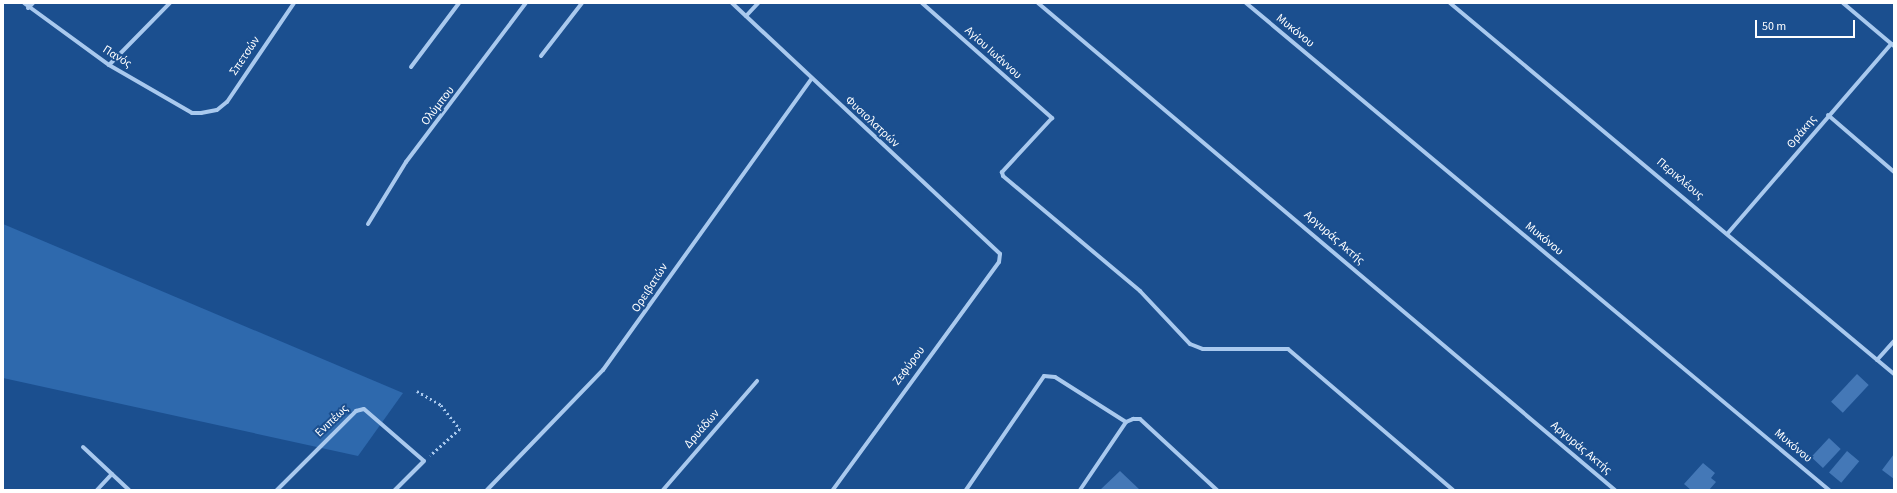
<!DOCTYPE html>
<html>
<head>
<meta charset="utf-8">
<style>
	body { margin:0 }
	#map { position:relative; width:1897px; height:493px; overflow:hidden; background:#1b4f8f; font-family:"Source Sans 3",sans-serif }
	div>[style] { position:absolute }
	.green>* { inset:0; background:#2e69ad }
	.building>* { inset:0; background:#4478b7; transform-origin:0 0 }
	.path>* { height:2.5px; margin-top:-1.25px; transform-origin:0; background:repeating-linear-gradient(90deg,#a9c9ee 0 2px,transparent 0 5px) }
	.street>* { height:4px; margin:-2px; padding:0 2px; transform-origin:2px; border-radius:2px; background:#a9c9ee }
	span { translate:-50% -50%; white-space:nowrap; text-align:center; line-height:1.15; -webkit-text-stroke:4px #1b4f8f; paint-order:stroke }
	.street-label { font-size:12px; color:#fff }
	.frame { position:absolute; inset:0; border:4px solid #fff; pointer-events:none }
	.scale { position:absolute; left:1755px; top:20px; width:100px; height:18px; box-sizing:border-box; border:2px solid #fff; border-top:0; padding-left:5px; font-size:12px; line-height:14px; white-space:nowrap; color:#fff; -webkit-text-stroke:3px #1b4f8f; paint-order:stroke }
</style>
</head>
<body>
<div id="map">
	<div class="green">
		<div style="clip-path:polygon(3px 224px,403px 393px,358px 456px,3px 378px)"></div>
	</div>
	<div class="building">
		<div style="left:1857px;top:374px;width:16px;height:38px;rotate:43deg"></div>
		<div style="left:1829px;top:438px;width:16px;height:26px;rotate:43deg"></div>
		<div style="left:1847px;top:451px;width:16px;height:28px;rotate:40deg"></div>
		<div style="clip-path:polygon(1894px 454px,1894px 479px,1882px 470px)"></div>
		<div style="clip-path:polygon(1703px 463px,1715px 473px,1711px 478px,1716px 482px,1709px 490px,1691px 490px,1684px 484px)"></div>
		<div style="clip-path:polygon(1120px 471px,1140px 490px,1100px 490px)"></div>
	</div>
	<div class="path">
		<div style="left:417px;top:391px;width:28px;rotate:30deg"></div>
		<div style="left:441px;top:405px;width:31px;rotate:52deg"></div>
		<div style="left:460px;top:429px;width:40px;rotate:138deg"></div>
	</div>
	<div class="street">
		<div style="left:24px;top:3px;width:105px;rotate:36.1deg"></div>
		<div style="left:109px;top:65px;width:96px;rotate:30deg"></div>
		<div style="left:192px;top:113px;width:9px"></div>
		<div style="left:201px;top:113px;width:16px;rotate:-11deg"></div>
		<div style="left:217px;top:110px;width:13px;rotate:-39deg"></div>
		<div style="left:227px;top:102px;width:120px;rotate:-55.9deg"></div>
		<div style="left:732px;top:3px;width:367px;rotate:43.1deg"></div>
		<div style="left:1000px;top:254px;width:8px;rotate:97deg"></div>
		<div style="left:999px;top:262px;width:282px;rotate:126.1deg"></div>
		<div style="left:922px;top:3px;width:174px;rotate:41.5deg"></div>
		<div style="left:1052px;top:118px;width:74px;rotate:132.8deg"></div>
		<div style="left:1002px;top:172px;width:4px;rotate:76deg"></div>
		<div style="left:1003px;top:176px;width:179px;rotate:40deg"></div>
		<div style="left:1140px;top:291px;width:73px;rotate:46.7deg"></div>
		<div style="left:1190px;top:344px;width:14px;rotate:21deg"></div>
		<div style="left:1203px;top:349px;width:85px"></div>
		<div style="left:1288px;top:349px;width:217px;rotate:40.5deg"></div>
		<div style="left:1038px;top:3px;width:755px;rotate:40.17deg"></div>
		<div style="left:1246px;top:3px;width:760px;rotate:39.87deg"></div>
		<div style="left:1450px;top:3px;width:579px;rotate:39.88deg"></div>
		<div style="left:1843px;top:3px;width:67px;rotate:40.1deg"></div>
		<div style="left:28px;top:8px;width:7px;rotate:-45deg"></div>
		<div style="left:746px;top:16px;width:18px;rotate:-47deg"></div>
		<div style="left:541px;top:56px;width:67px;rotate:-52.3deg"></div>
		<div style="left:109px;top:65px;width:87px;rotate:-45.5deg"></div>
		<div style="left:411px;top:67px;width:80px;rotate:-53.1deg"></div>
		<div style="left:1828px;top:115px;width:87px;rotate:40.8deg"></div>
		<div style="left:368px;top:224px;width:73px;rotate:-58.5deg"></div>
		<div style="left:406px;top:162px;width:199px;rotate:-53deg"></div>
		<div style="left:1728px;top:233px;width:250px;rotate:-49.2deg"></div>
		<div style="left:1877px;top:360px;width:25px;rotate:-48deg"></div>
		<div style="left:83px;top:447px;width:63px;rotate:43.1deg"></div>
		<div style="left:97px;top:490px;width:22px;rotate:-47deg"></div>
		<div style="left:277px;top:490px;width:112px;rotate:-45deg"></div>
		<div style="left:356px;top:411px;width:8px;rotate:-14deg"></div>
		<div style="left:364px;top:409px;width:79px;rotate:40.9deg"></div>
		<div style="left:424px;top:461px;width:41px;rotate:135deg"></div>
		<div style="left:487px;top:490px;width:167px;rotate:-46deg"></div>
		<div style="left:603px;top:370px;width:358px;rotate:-54.4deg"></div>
		<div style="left:663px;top:490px;width:144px;rotate:-49.2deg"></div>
		<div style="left:966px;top:490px;width:138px;rotate:-55.6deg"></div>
		<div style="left:1044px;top:376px;width:11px;rotate:5deg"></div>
		<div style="left:1055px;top:377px;width:84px;rotate:32.4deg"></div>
		<div style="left:1080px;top:490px;width:82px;rotate:-55.9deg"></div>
		<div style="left:1126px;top:422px;width:8px;rotate:-23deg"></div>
		<div style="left:1133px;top:419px;width:7px"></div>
		<div style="left:1140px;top:419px;width:105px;rotate:42.7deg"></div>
	</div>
	<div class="street-label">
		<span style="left:1295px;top:31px;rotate:39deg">Μυκόνου</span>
		<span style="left:993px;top:53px;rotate:42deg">Αγίου Ιωάννου</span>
		<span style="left:245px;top:56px;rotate:-56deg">Σπετσών</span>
		<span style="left:117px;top:57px;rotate:32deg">Πανός</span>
		<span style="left:438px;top:106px;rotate:-52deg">Ολύμπου</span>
		<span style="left:872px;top:122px;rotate:43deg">Φυσιολατρών</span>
		<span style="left:1802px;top:132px;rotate:-50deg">Θράκης</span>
		<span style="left:1680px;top:179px;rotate:40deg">Περικλέους</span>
		<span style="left:1334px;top:238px;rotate:41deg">Αργυράς Ακτής</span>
		<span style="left:1544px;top:239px;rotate:39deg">Μυκόνου</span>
		<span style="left:650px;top:288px;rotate:-57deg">Ορειβατών</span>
		<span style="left:909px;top:366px;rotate:-53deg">Ζεφύρου</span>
		<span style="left:332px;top:421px;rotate:-44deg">Ενιπέως</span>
		<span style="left:702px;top:429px;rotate:-49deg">Δρυάδων</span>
		<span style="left:1793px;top:446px;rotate:40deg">Μυκόνου</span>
		<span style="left:1581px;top:448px;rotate:40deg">Αργυράς Ακτής</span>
	</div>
	<div class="frame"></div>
	<div class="scale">50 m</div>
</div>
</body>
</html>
